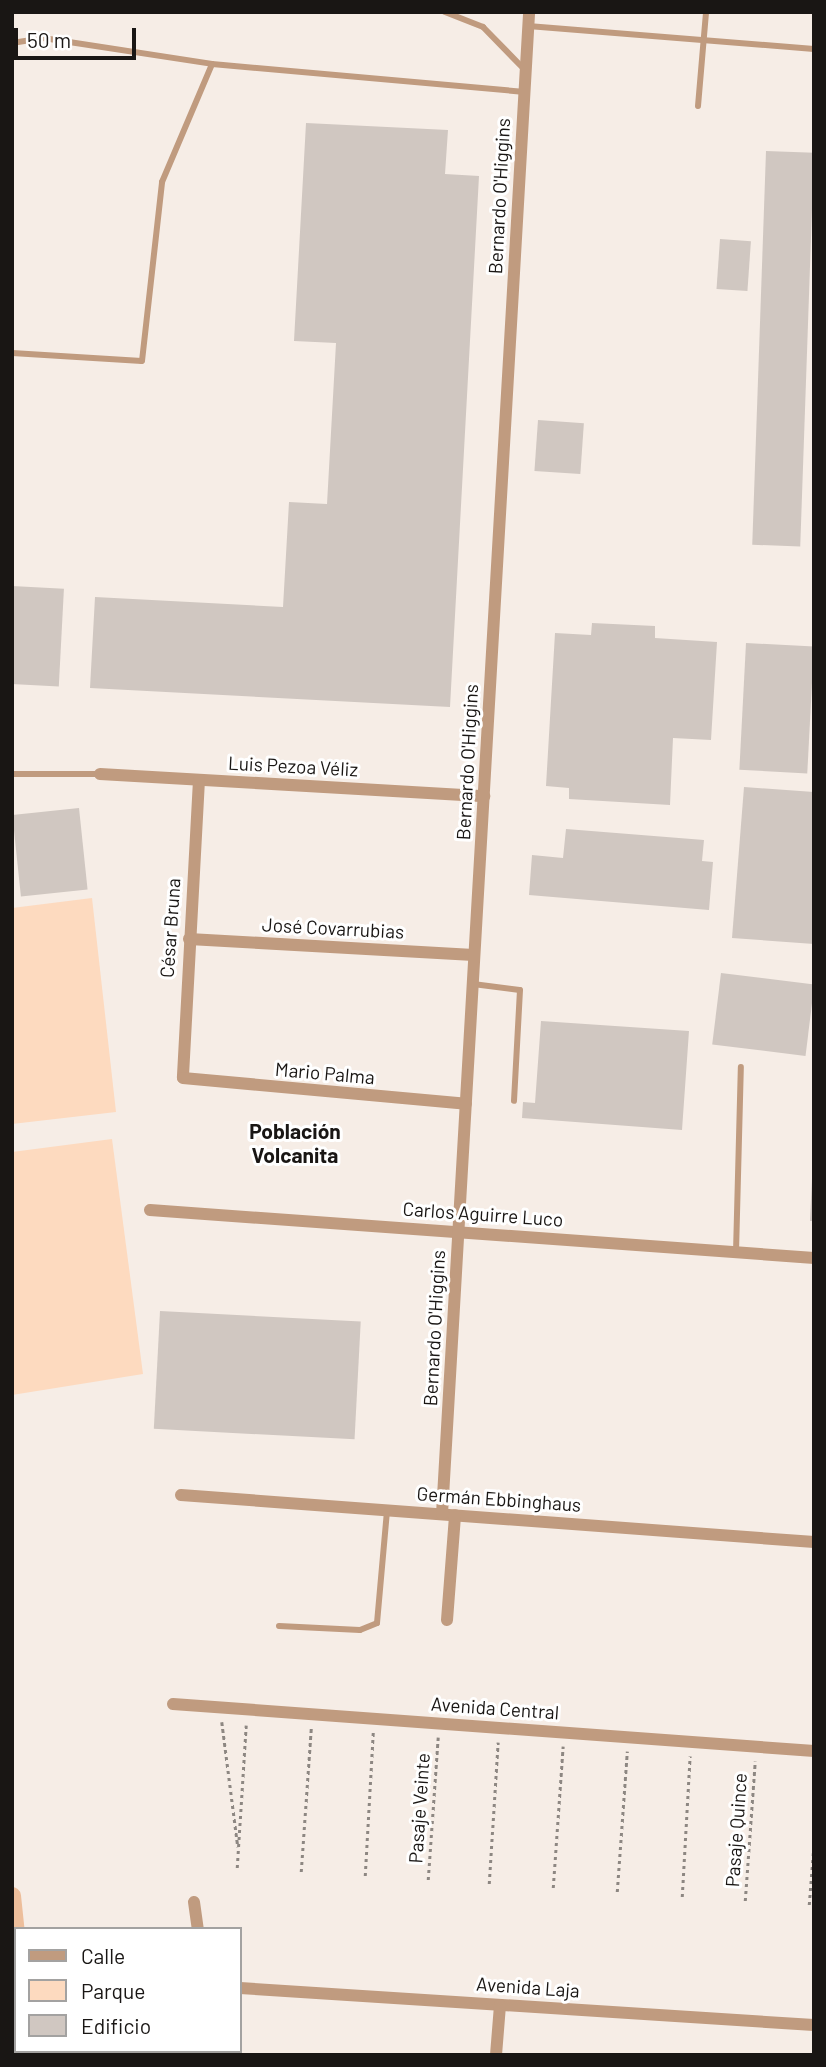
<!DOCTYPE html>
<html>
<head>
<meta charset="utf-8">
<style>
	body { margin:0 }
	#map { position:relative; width:826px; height:2067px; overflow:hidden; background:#f6ede6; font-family:Barlow,sans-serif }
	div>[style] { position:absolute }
	.green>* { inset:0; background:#fddabf }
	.canal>* { height:18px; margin:-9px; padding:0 9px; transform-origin:9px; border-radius:9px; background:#edbe9b }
	.building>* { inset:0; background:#d0c7c1; transform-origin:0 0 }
	.path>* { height:2.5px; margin-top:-1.25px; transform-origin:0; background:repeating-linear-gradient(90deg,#8d8782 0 3.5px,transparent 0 7px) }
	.lane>* { height:6px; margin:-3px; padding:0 3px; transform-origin:3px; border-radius:3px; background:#c09b7f }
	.street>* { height:12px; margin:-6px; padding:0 6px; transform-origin:6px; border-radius:6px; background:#c09b7f }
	span { translate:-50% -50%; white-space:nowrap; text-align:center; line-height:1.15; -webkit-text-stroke:6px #fff; paint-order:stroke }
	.street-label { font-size:19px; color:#191614 }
	.neighbourhood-label { font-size:21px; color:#191614; font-weight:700 }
	.frame { position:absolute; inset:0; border:14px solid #191614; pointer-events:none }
	.legend { position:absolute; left:14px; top:1927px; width:228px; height:126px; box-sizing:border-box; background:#fff; border:2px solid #a3a2a1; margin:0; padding:9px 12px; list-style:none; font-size:21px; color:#191614 }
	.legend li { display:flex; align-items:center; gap:14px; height:35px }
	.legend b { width:35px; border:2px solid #a3a2a1 }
	.scale { position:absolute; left:14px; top:28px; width:122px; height:32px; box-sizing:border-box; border:4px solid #191614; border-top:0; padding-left:9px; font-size:21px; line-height:24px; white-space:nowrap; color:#191614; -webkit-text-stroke:5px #fff; paint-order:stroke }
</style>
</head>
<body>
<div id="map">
	<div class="green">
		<div style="clip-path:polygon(92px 898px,116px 1112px,12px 1124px,12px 908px)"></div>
		<div style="clip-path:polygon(112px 1139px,143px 1374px,12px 1395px,12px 1152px)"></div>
	</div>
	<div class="canal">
		<div style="left:12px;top:1896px;width:38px;rotate:84deg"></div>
		<div style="left:19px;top:2055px;width:4px;rotate:-90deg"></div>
	</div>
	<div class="building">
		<div style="clip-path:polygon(306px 123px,448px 130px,445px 174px,479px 176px,450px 707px,90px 688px,95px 597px,283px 607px,289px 502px,327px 504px,336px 343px,294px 341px)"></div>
		<div style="left:766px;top:151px;width:48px;height:394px;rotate:2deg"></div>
		<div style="left:720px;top:239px;width:31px;height:50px;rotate:4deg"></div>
		<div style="left:538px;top:420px;width:46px;height:51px;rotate:4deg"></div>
		<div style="left:12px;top:586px;width:52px;height:98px;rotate:3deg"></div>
		<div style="clip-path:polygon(592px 623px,655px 626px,655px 638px,717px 642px,711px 740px,673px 738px,670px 805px,569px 799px,569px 788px,546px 786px,555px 633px,591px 635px)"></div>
		<div style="left:746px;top:643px;width:68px;height:127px;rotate:3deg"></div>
		<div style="clip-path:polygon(744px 787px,814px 792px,814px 944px,732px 938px)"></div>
		<div style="left:79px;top:808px;width:82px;height:67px;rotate:84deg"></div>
		<div style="clip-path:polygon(566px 829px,704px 840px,702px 861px,713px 862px,709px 910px,529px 895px,532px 855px,563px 858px)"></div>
		<div style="left:721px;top:973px;width:94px;height:72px;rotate:7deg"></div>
		<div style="clip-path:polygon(541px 1021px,689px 1031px,682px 1130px,522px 1118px,523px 1102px,535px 1103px)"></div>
		<div style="clip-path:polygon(812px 1179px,814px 1179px,814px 1221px,810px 1221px)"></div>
		<div style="left:160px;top:1311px;width:201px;height:118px;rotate:3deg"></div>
	</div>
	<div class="path">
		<div style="left:222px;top:1722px;width:126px;rotate:82.7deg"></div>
		<div style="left:237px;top:1868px;width:143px;rotate:-86.4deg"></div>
		<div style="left:301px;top:1872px;width:144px;rotate:-86deg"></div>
		<div style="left:365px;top:1876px;width:144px;rotate:-86.8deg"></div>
		<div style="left:428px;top:1880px;width:143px;rotate:-86deg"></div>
		<div style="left:489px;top:1884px;width:142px;rotate:-86.4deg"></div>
		<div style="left:553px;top:1888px;width:142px;rotate:-86deg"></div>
		<div style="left:617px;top:1892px;width:141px;rotate:-85.9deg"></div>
		<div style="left:682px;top:1897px;width:141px;rotate:-86.8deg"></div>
		<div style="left:745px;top:1901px;width:140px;rotate:-85.9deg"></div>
		<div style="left:809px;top:1905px;width:63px;rotate:-85.5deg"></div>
	</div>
	<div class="lane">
		<div style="left:445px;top:12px;width:41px;rotate:21.5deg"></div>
		<div style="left:483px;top:27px;width:59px;rotate:45.7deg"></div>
		<div style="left:528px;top:26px;width:287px;rotate:4.6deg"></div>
		<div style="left:12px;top:43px;width:31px;rotate:-9deg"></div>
		<div style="left:43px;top:38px;width:171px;rotate:8.7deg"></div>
		<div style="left:212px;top:64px;width:314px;rotate:5.1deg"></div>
		<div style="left:698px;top:106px;width:94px;rotate:-85.1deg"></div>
		<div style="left:12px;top:353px;width:130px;rotate:3.5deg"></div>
		<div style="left:142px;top:361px;width:180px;rotate:-83.6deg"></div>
		<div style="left:162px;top:182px;width:128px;rotate:-67deg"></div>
		<div style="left:12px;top:774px;width:88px"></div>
		<div style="left:473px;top:984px;width:47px;rotate:7.3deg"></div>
		<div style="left:520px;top:990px;width:111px;rotate:93.1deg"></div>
		<div style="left:736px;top:1252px;width:185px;rotate:-88.5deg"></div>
		<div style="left:279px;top:1626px;width:81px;rotate:2.8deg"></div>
		<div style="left:360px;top:1630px;width:18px;rotate:-22deg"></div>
		<div style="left:377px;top:1623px;width:113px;rotate:-84.9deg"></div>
	</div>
	<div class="street">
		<div style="left:100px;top:774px;width:385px;rotate:3.3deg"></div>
		<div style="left:199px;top:780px;width:298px;rotate:93.1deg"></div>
		<div style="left:183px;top:1078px;width:284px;rotate:5.2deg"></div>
		<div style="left:189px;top:939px;width:285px;rotate:3.2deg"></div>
		<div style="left:150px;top:1210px;width:666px;rotate:4.13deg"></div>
		<div style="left:181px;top:1495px;width:635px;rotate:4.25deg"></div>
		<div style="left:442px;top:1514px;width:1505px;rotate:-86.68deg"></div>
		<div style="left:447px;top:1620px;width:105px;rotate:-85.6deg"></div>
		<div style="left:173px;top:1704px;width:643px;rotate:4.19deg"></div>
		<div style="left:194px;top:1902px;width:27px;rotate:82deg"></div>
		<div style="left:240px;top:1988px;width:575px;rotate:3.69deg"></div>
		<div style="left:221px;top:2051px;width:4px;rotate:90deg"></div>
		<div style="left:496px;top:2055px;width:50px;rotate:-85.4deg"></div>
	</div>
	<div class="street-label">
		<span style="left:499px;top:196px;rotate:-87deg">Bernardo O'Higgins</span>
		<span style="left:467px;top:762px;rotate:-87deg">Bernardo O'Higgins</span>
		<span style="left:293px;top:766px;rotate:3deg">Luis Pezoa Véliz</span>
		<span style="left:170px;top:928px;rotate:-86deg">César Bruna</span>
		<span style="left:333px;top:928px;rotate:3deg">José Covarrubias</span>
		<span style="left:325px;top:1073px;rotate:5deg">Mario Palma</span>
		<span style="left:483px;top:1214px;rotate:4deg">Carlos Aguirre Luco</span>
		<span style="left:434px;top:1328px;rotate:-87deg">Bernardo O'Higgins</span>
		<span style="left:499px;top:1499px;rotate:4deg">Germán Ebbinghaus</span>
		<span style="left:495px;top:1708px;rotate:4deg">Avenida Central</span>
		<span style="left:419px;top:1808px;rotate:-86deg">Pasaje Veinte</span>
		<span style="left:736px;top:1830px;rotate:-86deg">Pasaje Quince</span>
		<span style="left:528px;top:1987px;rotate:4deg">Avenida Laja</span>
	</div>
	<div class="neighbourhood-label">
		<span style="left:295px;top:1143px">Población<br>Volcanita</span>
	</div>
	<div class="frame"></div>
	<ul class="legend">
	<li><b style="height:9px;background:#c09b7f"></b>Calle</li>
	<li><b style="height:19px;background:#fddabf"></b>Parque</li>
	<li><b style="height:19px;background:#d0c7c1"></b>Edificio</li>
	</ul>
	<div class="scale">50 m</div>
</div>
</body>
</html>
